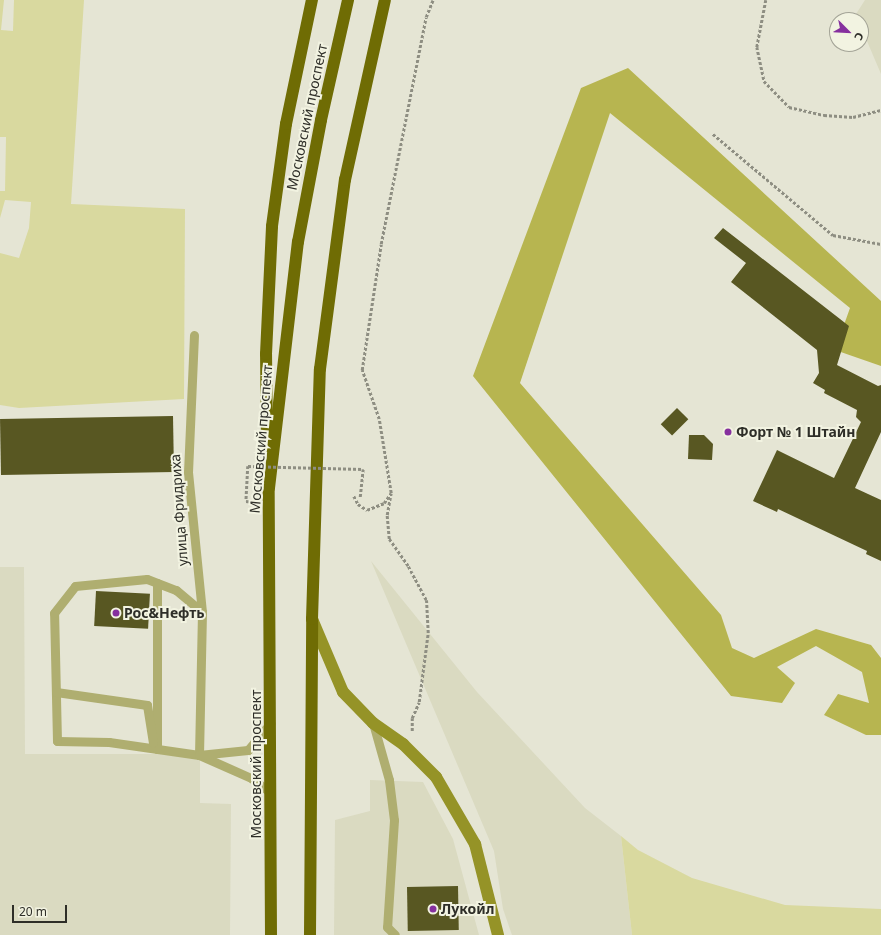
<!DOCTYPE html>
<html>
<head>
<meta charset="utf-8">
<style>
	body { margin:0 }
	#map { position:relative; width:881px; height:935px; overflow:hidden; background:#e5e5d4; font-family:"Noto Sans",sans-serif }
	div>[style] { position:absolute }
	.built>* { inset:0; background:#dadac1 }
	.green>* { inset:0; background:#d9d99f }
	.water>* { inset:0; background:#b7b550 }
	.building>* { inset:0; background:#585722; transform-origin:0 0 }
	.path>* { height:2.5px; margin-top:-1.25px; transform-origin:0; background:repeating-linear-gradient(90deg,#8e8e82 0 3px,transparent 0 5px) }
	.lane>* { height:9px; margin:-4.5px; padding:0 4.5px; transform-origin:4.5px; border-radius:4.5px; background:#afae70 }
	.secondary>* { height:12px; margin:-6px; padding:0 6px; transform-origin:6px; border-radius:6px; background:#959327 }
	.highway>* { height:12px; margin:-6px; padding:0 6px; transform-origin:6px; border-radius:6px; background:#6f6c04 }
	.path-bridge>* { height:2.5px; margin-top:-1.25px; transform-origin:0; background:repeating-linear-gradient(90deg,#8e8e82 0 3px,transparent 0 5px) }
	.dots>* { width:11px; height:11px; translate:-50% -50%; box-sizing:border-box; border:2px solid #f2f3e1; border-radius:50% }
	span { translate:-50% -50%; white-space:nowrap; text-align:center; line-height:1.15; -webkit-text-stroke:4px #f2f3e1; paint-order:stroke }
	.street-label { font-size:14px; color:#2e2e28 }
	.poi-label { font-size:14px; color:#2e2e28; font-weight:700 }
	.left { translate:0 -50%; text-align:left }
	.north { position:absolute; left:829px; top:12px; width:40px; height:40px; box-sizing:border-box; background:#f2f3e1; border:1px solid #a4a497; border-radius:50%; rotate:114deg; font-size:11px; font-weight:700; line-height:16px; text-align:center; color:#2e2e28 }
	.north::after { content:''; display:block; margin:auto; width:14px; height:18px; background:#86309e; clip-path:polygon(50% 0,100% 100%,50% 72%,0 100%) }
	.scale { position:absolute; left:12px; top:905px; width:55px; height:18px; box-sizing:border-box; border:2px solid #2e2e28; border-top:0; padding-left:5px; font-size:12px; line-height:14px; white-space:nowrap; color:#2e2e28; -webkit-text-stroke:3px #f2f3e1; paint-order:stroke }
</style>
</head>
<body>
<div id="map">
	<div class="built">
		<div style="clip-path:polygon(865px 0,881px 0,881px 74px,861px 27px,861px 20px,858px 20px,856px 14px)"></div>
		<div style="clip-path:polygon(371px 561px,477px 692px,585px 808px,621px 836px,632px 935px,512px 935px,503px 909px,494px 851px)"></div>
		<div style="clip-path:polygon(0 567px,24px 567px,25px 754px,200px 754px,200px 803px,231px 804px,230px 935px,0 935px)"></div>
		<div style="clip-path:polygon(370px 780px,423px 782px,453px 839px,479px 935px,334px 935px,335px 820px,370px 811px)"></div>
	</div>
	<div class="green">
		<div style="clip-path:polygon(0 0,4px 0,1px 30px,13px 31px,14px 0,84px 0,71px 204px,185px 209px,184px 399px,19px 408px,0 405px,0 253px,19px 258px,29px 228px,31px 202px,5px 200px,0 218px,0 191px,5px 191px,6px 137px,0 137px)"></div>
		<div style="clip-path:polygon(621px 836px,638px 850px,692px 878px,785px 905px,881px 909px,881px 935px,632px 935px)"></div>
	</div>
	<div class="water">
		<div style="clip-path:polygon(628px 68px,881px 301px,881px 366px,835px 350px,850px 308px,610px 113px,520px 383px,721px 615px,732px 648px,754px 658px,816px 629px,871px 645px,881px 658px,881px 735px,866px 735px,824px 715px,838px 694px,869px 703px,862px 672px,816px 646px,777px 667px,795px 683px,782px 703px,731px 696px,473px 376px,581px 88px)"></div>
	</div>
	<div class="building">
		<div style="clip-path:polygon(723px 228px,849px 326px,837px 365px,878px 386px,881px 385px,881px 432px,855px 488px,881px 500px,881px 561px,866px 554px,867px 551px,778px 509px,777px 512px,753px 501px,777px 450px,834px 478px,861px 422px,856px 417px,857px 410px,824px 393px,825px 390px,813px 383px,819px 373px,817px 350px,731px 282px,746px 263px,714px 238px)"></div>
		<div style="left:677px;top:408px;width:16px;height:23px;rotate:45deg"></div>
		<div style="left:173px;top:416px;width:56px;height:173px;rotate:89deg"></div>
		<div style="clip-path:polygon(689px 435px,704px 435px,713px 444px,712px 460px,688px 459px)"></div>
		<div style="left:96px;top:591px;width:54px;height:35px;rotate:3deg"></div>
		<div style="left:458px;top:886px;width:44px;height:51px;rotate:89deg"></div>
	</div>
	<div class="path">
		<div style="left:766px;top:0;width:48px;rotate:100.8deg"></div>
		<div style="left:757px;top:47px;width:35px;rotate:78deg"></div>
		<div style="left:764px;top:81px;width:36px;rotate:46deg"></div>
		<div style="left:789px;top:107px;width:36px;rotate:13deg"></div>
		<div style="left:824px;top:115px;width:29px;rotate:4deg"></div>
		<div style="left:853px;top:117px;width:29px;rotate:-14deg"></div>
		<div style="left:713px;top:134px;width:157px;rotate:40.1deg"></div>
		<div style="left:833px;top:235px;width:49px;rotate:10.6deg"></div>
		<div style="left:248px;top:466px;width:35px;rotate:93deg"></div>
		<div style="left:246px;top:501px;width:8px;rotate:7deg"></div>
		<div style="left:354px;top:496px;width:9px;rotate:63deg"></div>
		<div style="left:358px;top:504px;width:11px;rotate:34deg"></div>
		<div style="left:367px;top:510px;width:18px;rotate:-22deg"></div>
		<div style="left:384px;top:503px;width:12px;rotate:-55deg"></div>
		<div style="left:360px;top:497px;width:28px;rotate:-84deg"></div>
		<div style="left:412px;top:731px;width:13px;rotate:-90deg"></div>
		<div style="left:412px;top:718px;width:17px;rotate:-66deg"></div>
		<div style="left:419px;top:702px;width:70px;rotate:-82.6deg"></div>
		<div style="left:428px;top:633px;width:33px;rotate:-93deg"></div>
		<div style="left:426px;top:600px;width:38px;rotate:-118deg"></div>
		<div style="left:408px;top:566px;width:33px;rotate:-125deg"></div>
		<div style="left:389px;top:539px;width:24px;rotate:-95deg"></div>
		<div style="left:387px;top:515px;width:22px;rotate:-80deg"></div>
		<div style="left:391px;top:493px;width:75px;rotate:-99.2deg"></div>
		<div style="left:379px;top:419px;width:52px;rotate:-109.1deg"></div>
		<div style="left:362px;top:370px;width:127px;rotate:-81.4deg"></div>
		<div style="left:381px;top:244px;width:231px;rotate:-78.8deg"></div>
		<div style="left:426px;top:17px;width:18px;rotate:-68deg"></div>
	</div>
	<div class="lane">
		<div style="left:194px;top:335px;width:137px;rotate:92.5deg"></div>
		<div style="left:188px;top:472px;width:141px;rotate:84.3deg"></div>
		<div style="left:202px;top:612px;width:143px;rotate:91.2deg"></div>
		<div style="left:199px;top:755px;width:91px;rotate:-171.8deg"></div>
		<div style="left:109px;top:742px;width:52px;rotate:-178.9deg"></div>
		<div style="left:57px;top:741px;width:128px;rotate:-91.3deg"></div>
		<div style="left:54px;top:613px;width:34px;rotate:-52deg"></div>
		<div style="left:75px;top:586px;width:72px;rotate:-5.6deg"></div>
		<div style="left:147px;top:579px;width:31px;rotate:21deg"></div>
		<div style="left:176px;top:590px;width:34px;rotate:40deg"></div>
		<div style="left:157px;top:583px;width:166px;rotate:90deg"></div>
		<div style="left:56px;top:692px;width:92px;rotate:8.1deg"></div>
		<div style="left:147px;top:705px;width:38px;rotate:81deg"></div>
		<div style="left:373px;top:723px;width:59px;rotate:74.3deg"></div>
		<div style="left:389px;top:780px;width:40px;rotate:82.9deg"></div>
		<div style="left:394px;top:820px;width:107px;rotate:93.7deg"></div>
		<div style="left:387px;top:927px;width:11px;rotate:45deg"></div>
		<div style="left:271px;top:793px;width:25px;rotate:-143deg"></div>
		<div style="left:251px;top:778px;width:57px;rotate:-156.1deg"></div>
		<div style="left:199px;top:755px;width:49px;rotate:-5.8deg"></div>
		<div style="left:248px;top:750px;width:35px;rotate:-50deg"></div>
	</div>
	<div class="secondary">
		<div style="left:312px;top:619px;width:79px;rotate:67deg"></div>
		<div style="left:343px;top:692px;width:43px;rotate:45.9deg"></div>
		<div style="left:373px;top:723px;width:37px;rotate:35deg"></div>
		<div style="left:403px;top:744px;width:47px;rotate:45deg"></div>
		<div style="left:436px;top:777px;width:78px;rotate:59.8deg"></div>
		<div style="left:475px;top:844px;width:94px;rotate:75.8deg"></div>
	</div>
	<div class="highway">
		<div style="left:267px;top:446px;width:92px;rotate:-90.6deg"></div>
		<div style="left:266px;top:354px;width:128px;rotate:-87.3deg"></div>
		<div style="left:272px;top:226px;width:103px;rotate:-82.2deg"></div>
		<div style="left:286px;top:124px;width:127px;rotate:-78.2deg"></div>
		<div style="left:271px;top:935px;width:447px;rotate:-90.3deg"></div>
		<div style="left:269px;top:488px;width:248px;rotate:-83.3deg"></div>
		<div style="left:298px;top:242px;width:124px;rotate:-79.3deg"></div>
		<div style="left:321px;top:120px;width:123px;rotate:-77.3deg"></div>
		<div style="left:310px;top:935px;width:316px;rotate:-89.6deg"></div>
		<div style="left:312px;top:619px;width:250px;rotate:-88.2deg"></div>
		<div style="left:320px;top:369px;width:191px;rotate:-82.5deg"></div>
		<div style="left:345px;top:180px;width:184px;rotate:-77.5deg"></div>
	</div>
	<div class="path-bridge">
		<div style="left:248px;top:466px;width:115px;rotate:1.5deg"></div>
	</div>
	<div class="dots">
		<div style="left:728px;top:432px;background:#86309e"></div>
		<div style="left:116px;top:613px;background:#86309e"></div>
		<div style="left:433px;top:909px;background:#86309e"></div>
	</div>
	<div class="street-label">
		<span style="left:307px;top:117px;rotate:-78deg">Московский проспект</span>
		<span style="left:261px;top:439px;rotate:-85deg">Московский проспект</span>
		<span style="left:179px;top:510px;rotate:-94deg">улица Фридриха</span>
		<span style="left:256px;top:764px;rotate:-90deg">Московский проспект</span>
	</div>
	<div class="poi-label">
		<span class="left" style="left:736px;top:432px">Форт № 1 Штайн</span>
		<span class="left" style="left:124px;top:613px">Рос&amp;Нефть</span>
		<span class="left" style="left:441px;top:909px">Лукойл</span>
	</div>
	<div class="north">С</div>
	<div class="scale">20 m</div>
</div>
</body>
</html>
